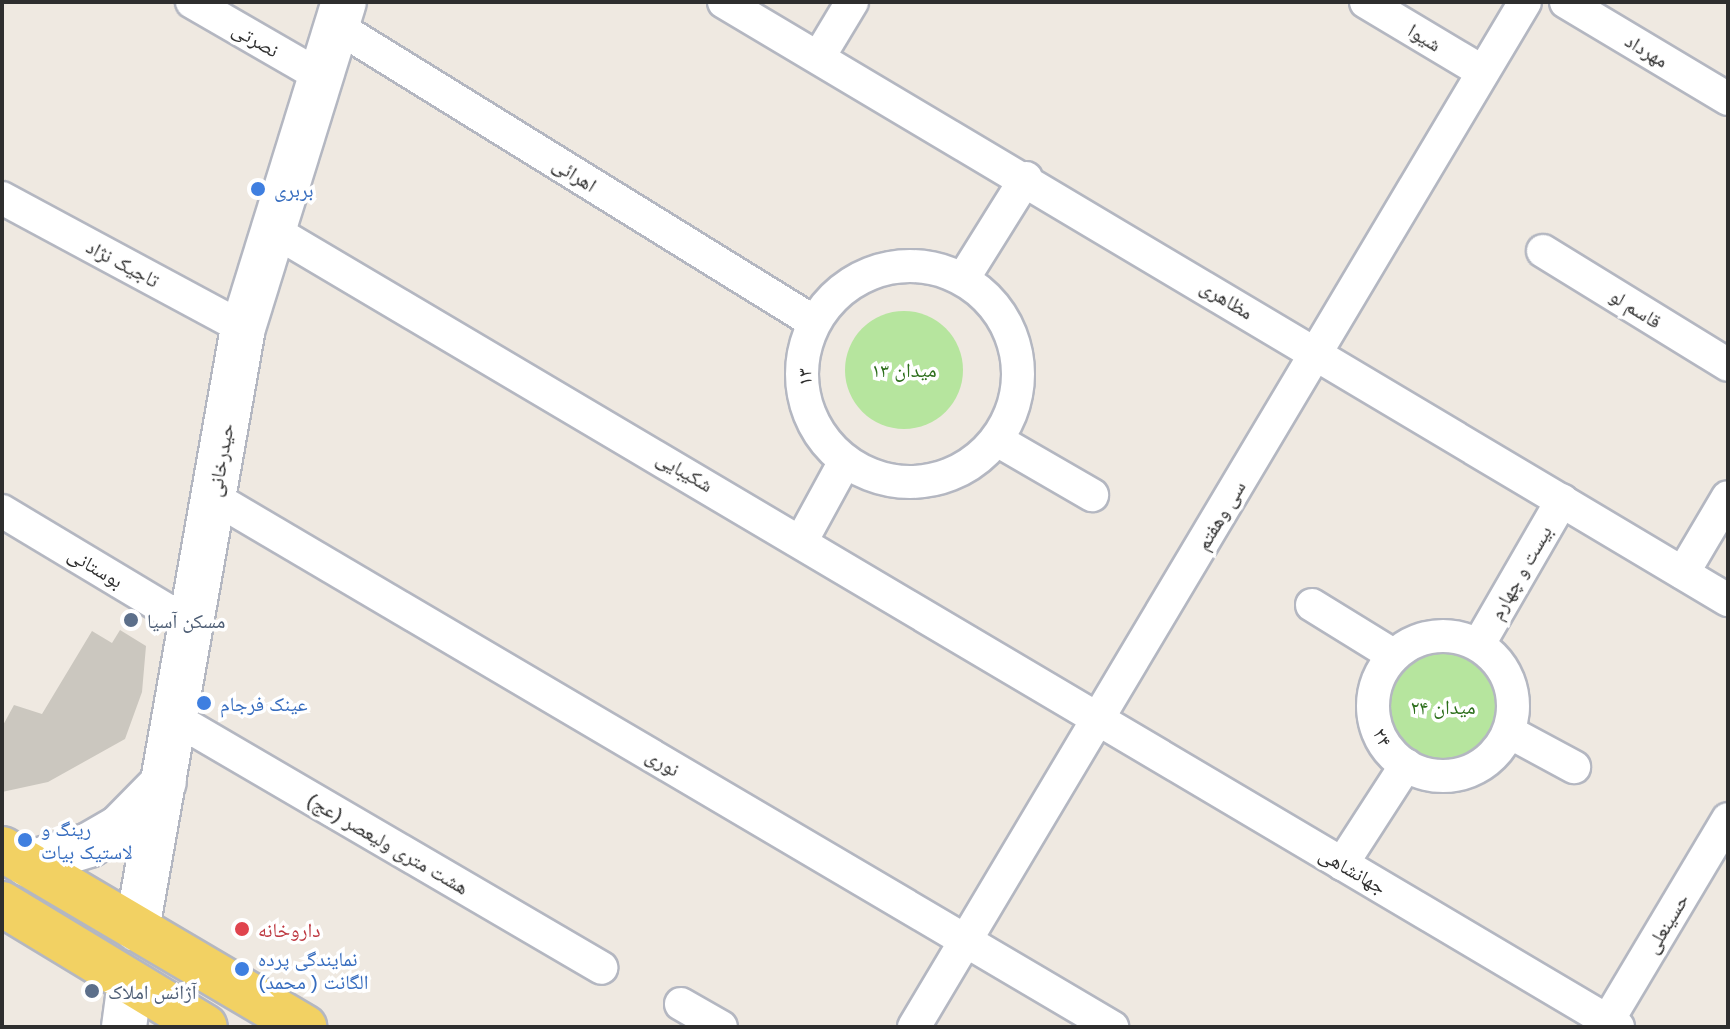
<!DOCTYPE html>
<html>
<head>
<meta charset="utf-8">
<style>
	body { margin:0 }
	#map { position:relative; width:1730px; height:1029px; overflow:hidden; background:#efe9e1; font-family:"Golos Text","Noto Naskh Arabic",sans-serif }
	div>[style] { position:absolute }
	.green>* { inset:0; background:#b6e59e }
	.round { border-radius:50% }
	.building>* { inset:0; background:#cbc7bf }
	.roads { filter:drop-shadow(2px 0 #b4b7c1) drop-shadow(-2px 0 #b4b7c1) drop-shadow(0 2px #b4b7c1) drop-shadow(0 -2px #b4b7c1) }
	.minor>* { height:32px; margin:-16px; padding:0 16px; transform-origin:16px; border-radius:16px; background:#fff }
	.minor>.ring { margin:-16px; padding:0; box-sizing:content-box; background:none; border:32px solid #fff; border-radius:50% }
	.secondary>* { height:44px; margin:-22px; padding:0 22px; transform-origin:22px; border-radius:22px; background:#fff }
	.primary>* { height:44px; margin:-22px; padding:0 22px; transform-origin:22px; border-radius:22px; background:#f2d163 }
	.dots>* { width:22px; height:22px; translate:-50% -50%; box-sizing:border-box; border:4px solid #fff; border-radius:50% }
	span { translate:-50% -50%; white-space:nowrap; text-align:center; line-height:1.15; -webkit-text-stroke:7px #fff; paint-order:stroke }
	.street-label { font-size:20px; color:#2e2e2e }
	.shop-label { font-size:20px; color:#366cbe }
	.left { translate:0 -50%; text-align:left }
	.park-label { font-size:20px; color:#2c6e1b }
	.service-label { font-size:20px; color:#4e5e75 }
	.health-label { font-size:20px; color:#be3a42 }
	.frame { position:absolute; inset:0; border:4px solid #2e2e2e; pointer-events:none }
</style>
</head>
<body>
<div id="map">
	<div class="green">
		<div class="round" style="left:845px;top:311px;width:118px;height:118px"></div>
		<div class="round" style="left:1377px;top:641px;width:132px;height:132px"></div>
	</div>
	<div class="building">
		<div style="clip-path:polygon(120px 630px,146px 646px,142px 692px,125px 739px,48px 782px,2px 792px,2px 727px,14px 705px,42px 714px,92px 631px,112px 643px)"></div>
	</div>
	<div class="roads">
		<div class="minor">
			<div style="left:192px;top:2px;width:148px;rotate:30deg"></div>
			<div style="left:724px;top:2px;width:1169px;rotate:30.78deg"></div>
			<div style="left:1366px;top:2px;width:136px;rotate:30.9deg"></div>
			<div style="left:1566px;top:2px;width:189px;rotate:30.9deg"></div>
			<div style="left:336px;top:26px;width:562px;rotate:31.77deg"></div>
			<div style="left:820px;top:55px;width:62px;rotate:-58.9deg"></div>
			<div style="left:2px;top:198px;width:274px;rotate:28.3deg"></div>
			<div style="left:269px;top:228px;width:1568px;rotate:30.64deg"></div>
			<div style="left:1543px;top:251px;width:217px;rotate:31.6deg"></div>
			<div class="ring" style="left:802px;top:266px;width:184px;height:184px"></div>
			<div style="left:963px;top:279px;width:119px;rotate:-58deg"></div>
			<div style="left:997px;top:440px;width:110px;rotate:30.1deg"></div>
			<div style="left:213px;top:497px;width:1044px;rotate:30.52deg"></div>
			<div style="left:2px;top:511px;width:219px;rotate:31deg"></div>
			<div style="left:802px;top:540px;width:90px;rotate:-61.4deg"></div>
			<div style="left:1683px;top:573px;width:88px;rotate:-59.4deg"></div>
			<div style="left:1312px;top:605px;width:95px;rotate:31.7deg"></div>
			<div class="ring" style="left:1373px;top:636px;width:108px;height:108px"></div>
			<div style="left:1479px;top:644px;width:166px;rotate:-60deg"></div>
			<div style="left:174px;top:718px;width:495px;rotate:30.3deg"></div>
			<div style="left:1509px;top:732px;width:74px;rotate:28.3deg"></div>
			<div style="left:1342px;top:864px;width:118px;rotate:-57.1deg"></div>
			<div style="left:681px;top:1004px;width:46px;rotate:29.9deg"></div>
			<div style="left:914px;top:1027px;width:1193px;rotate:-59.2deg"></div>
			<div style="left:1604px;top:1027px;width:242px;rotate:-59.2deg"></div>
		</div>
		<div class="secondary">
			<div style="left:27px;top:864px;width:65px;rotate:-17deg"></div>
			<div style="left:89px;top:845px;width:34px;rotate:-30deg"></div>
			<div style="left:119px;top:828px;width:64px;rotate:-45.6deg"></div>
			<div style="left:137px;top:929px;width:610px;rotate:-80deg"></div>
			<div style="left:243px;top:328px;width:341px;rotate:-72.8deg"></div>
			<div style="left:124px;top:1027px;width:45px;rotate:-82.4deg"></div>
		</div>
		<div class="primary">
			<div style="left:2px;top:849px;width:351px;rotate:30.5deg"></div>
			<div style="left:2px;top:904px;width:237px;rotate:31.2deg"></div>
		</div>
	</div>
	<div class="dots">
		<div style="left:258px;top:189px;background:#3f7fe0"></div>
		<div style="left:131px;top:620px;background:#5c6f8a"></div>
		<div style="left:204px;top:703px;background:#3f7fe0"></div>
		<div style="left:25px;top:840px;background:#3f7fe0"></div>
		<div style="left:242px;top:929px;background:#e0444e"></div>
		<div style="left:242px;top:969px;background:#3f7fe0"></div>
		<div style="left:92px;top:991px;background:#5c6f8a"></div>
	</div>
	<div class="street-label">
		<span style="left:1425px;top:37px;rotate:31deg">شیوا</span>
		<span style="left:256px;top:39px;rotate:30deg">نصرتی</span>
		<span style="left:1647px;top:50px;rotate:31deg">مهرداد</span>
		<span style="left:575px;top:174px;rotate:32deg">اهرائی</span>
		<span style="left:123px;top:263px;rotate:28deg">تاجیک نژاد</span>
		<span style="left:1227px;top:299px;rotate:31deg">مظاهری</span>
		<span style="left:1636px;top:308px;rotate:32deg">قاسم لو</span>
		<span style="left:804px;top:377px;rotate:-93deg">۱۳</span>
		<span style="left:220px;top:460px;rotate:-80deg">حیدرخانی</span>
		<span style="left:685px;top:471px;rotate:30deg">شکیبایی</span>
		<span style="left:1220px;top:515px;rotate:-59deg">سی وهفتم</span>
		<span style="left:96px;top:567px;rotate:31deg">بوستانی</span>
		<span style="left:1520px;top:572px;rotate:-60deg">بیست و چهارم</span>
		<span style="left:1383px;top:737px;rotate:63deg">۲۴</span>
		<span style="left:663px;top:762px;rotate:30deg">نوری</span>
		<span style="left:388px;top:843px;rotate:30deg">هشت متری ولیعصر (عج)</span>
		<span style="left:1353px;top:870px;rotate:30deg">جهانشاهی</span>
		<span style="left:1666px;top:923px;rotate:-59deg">حسینعلی</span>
	</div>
	<div class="shop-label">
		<span class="left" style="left:274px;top:189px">بربری</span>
		<span class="left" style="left:220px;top:703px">عینک فرجام</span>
		<span class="left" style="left:41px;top:840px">رینگ و<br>لاستیک بیات</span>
		<span class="left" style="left:258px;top:970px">نمایندگی پرده<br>الگانت ( محمد)</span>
	</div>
	<div class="park-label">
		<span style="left:904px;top:369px">میدان ۱۳</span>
		<span style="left:1443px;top:706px">میدان ۲۴</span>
	</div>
	<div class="service-label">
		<span class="left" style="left:147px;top:620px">مسکن آسیا</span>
		<span class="left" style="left:108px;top:991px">آژانس املاک</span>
	</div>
	<div class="health-label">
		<span class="left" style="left:258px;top:929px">داروخانه</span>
	</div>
	<div class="frame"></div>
</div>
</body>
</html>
